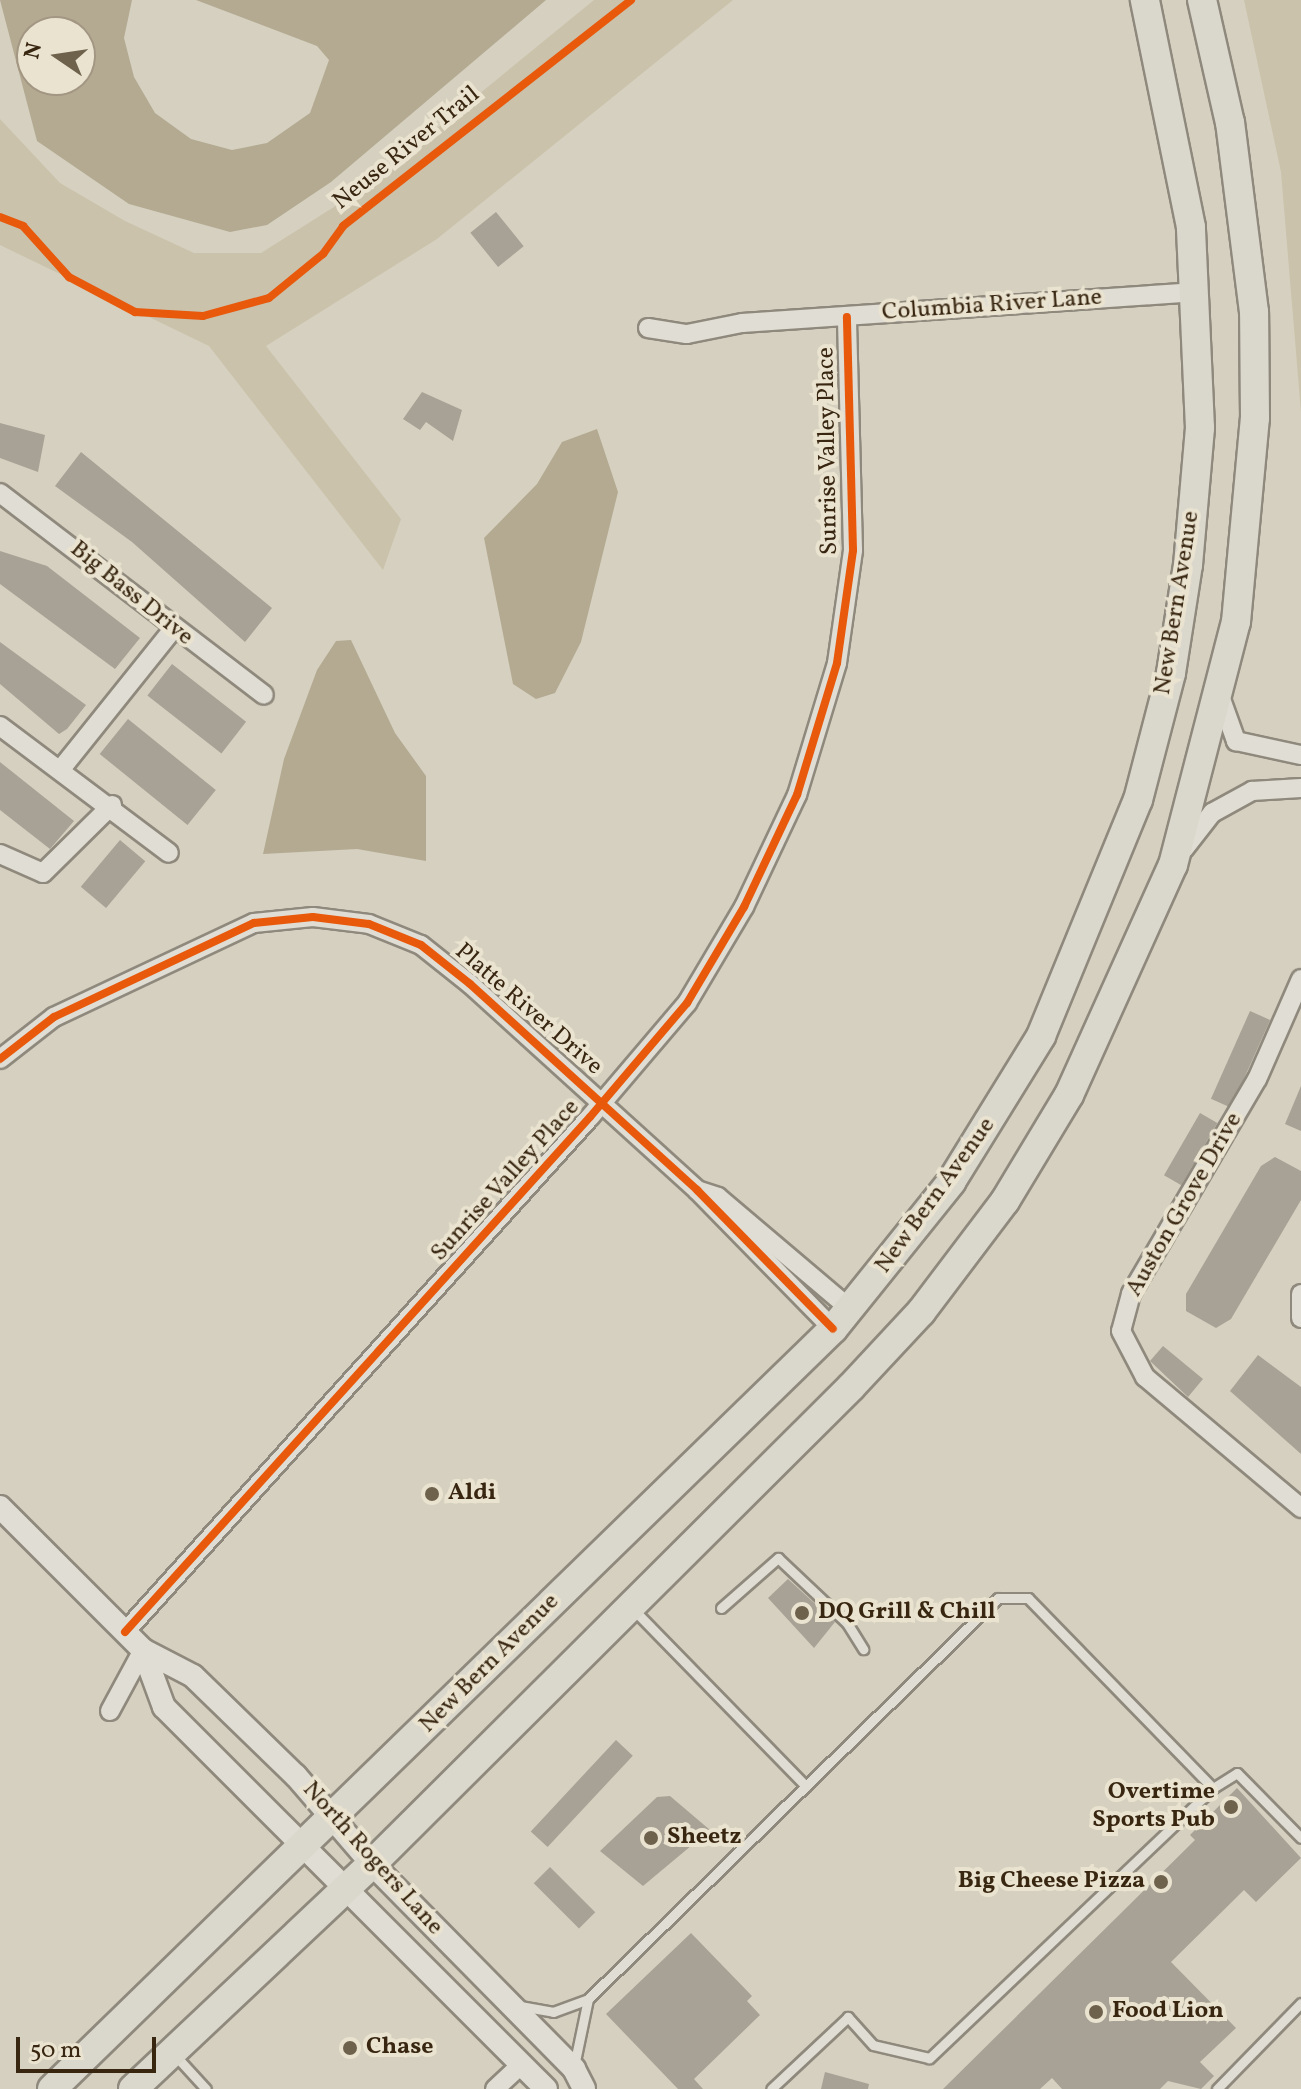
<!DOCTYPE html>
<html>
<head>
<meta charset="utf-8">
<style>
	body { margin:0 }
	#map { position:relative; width:1301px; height:2089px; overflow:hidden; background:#d5d0bf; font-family:Vollkorn,serif }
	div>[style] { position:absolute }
	.green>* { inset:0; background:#cbc2ab }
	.water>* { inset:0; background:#b4aa92 }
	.building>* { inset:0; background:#a7a295; transform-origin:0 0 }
	.roads { filter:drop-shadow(2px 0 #8f897d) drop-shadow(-2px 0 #8f897d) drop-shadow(0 2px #8f897d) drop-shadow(0 -2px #8f897d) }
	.service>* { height:9px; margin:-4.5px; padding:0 4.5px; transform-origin:4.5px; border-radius:4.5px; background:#e0ddd4 }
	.minor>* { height:18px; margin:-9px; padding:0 9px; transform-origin:9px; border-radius:9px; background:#e0ddd4 }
	.tertiary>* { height:22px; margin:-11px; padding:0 11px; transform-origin:11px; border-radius:11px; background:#e0ddd4 }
	.primary>* { height:28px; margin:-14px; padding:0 14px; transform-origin:14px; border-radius:14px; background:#dad7cd }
	.cycleway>* { height:8px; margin:-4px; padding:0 4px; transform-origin:4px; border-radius:4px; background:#e8590c }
	.dots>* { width:22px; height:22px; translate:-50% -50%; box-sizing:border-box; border:4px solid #eae3d0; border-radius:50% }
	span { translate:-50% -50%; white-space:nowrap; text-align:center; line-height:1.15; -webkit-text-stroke:8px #eae3d0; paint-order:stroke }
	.street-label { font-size:24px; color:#382610 }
	.poi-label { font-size:24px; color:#382610; font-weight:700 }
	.left { translate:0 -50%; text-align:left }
	.right { translate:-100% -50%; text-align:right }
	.north { position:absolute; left:16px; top:16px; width:80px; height:80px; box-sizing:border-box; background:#eae3d0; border:2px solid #a39783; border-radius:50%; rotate:283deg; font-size:22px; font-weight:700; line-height:32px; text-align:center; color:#382610 }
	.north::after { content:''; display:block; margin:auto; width:28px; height:36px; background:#6f624d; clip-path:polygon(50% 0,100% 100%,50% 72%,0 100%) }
	.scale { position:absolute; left:16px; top:2037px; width:140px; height:36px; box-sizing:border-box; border:4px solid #382610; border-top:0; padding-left:10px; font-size:24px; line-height:28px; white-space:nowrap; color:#382610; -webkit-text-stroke:6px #eae3d0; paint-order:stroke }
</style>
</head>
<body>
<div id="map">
	<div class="green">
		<div style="clip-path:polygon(594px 0,733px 0,437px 239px,266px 346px,401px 519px,383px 570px,209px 346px,0 245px,0 119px,60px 183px,125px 221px,194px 253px,261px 253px,364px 188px)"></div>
		<div style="clip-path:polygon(1244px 0,1301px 0,1301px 412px,1281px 172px)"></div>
	</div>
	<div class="water">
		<div style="clip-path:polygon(evenodd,0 0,132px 0,124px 38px,134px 77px,155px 113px,191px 139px,232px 150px,267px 143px,310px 113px,329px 60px,317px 46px,196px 0,546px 0,331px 182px,267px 225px,230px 232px,129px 204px,37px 141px,0 0,80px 32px,80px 80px,32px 80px,32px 32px,80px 32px)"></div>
		<div style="clip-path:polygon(597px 429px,618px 492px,581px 642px,555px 693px,536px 699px,513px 684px,484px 538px,537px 484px,562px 442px)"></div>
		<div style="clip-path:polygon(351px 640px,395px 733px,426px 776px,426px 861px,357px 849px,263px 854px,284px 759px,317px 670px,336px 641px)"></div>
	</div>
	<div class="building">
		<div style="left:496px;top:212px;width:44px;height:33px;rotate:51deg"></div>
		<div style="clip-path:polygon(422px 392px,462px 410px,453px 441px,426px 422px,420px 430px,403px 419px)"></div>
		<div style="clip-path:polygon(0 423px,45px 435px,38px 472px,0 458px)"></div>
		<div style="clip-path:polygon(81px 452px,272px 608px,245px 642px,132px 542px,55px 486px)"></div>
		<div style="clip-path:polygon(0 551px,47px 566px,140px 638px,115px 669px,0 584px)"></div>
		<div style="clip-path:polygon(0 642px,86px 705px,67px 729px,59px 734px,0 684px)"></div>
		<div style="left:172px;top:664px;width:94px;height:40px;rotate:38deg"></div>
		<div style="left:128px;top:719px;width:113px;height:45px;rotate:39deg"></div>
		<div style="clip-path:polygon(0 762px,74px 821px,50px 849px,0 810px)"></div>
		<div style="left:120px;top:840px;width:33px;height:61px;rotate:40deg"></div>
		<div style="left:1250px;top:1011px;width:22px;height:96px;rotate:24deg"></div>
		<div style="clip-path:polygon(1301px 1086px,1301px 1131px,1285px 1124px)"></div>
		<div style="left:1200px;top:1113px;width:20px;height:72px;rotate:30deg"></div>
		<div style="clip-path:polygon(1275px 1157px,1301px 1171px,1301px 1200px,1231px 1319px,1216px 1328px,1186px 1311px,1186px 1294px,1261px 1166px)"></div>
		<div style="clip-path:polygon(1163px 1346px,1203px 1379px,1188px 1397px,1150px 1361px)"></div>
		<div style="clip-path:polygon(1258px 1355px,1301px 1387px,1301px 1454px,1230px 1391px)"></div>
		<div style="clip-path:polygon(788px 1579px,835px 1622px,814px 1648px,768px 1598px)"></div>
		<div style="left:616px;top:1740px;width:23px;height:125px;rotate:43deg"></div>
		<div style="clip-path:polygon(1237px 1788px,1301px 1858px,1256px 1902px,1244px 1890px,1171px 1962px,1236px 2028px,1200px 2062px,1214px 2076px,1201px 2089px,1168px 2081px,1160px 2089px,1062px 2089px,1052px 2078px,1040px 2089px,943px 2089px,1195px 1840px,1190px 1835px)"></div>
		<div style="clip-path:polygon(670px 1796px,710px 1830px,643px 1886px,600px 1851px,657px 1797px)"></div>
		<div style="left:550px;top:1867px;width:64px;height:23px;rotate:45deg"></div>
		<div style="clip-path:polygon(691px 1933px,752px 1996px,747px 2001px,760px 2015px,694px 2079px,703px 2089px,678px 2089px,606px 2014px)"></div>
		<div style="clip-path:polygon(825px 2072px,869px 2084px,868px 2089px,821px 2089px)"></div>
	</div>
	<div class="roads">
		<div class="service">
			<div style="left:632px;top:1608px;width:249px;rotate:45.7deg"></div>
			<div style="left:721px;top:1608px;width:76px;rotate:-41.3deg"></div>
			<div style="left:778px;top:1558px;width:95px;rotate:43.3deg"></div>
			<div style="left:847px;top:1623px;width:31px;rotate:58deg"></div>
			<div style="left:1213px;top:1788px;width:28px;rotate:-32deg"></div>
			<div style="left:1237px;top:1773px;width:91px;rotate:45.4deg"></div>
			<div style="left:520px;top:2006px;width:34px;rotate:10deg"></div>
			<div style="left:553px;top:2012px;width:37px;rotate:-20deg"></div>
			<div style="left:588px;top:1999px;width:573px;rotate:-44.36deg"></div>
			<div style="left:998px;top:1598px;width:30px"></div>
			<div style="left:1028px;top:1598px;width:265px;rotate:45.8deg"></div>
			<div style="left:1213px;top:1788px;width:392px;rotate:136.4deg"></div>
			<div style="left:929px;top:2058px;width:57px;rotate:-166.9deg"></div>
			<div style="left:873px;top:2045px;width:38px;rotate:-132deg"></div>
			<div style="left:848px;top:2017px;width:105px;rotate:136.9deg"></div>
			<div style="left:174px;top:2054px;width:47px;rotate:47.6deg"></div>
			<div style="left:574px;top:2066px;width:68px;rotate:-78.2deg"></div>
			<div style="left:1217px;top:2089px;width:120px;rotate:-45.7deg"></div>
		</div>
		<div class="minor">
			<div style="left:648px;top:328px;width:39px;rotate:9deg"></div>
			<div style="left:687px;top:334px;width:56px;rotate:-11.3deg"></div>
			<div style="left:742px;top:323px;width:452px;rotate:-3.9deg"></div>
			<div style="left:0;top:493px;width:332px;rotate:37.4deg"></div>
			<div style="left:1221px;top:699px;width:45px;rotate:70.3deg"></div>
			<div style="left:1236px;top:741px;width:66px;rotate:12.2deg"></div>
			<div style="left:0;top:726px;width:211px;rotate:36.9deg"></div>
			<div style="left:61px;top:769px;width:179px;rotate:-51.3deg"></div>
			<div style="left:1184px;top:849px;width:46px;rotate:-52.1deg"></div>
			<div style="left:1212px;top:813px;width:46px;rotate:-28.8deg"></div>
			<div style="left:1252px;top:791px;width:49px;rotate:-3.5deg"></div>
			<div style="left:0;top:854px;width:47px;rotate:23.8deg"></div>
			<div style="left:43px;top:873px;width:97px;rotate:-44.6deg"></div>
			<div style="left:1301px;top:979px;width:109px;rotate:113.7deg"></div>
			<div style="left:1257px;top:1079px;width:249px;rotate:120.4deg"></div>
			<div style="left:1131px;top:1294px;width:38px;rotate:105deg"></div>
			<div style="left:1121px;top:1331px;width:52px;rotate:62.4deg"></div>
			<div style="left:1145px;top:1377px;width:204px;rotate:40deg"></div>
			<div style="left:0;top:1059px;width:68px;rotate:-37.9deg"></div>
			<div style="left:54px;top:1017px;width:221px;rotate:-25.2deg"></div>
			<div style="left:254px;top:923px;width:59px;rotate:-5.8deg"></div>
			<div style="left:313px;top:917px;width:56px;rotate:7.1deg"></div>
			<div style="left:369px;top:924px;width:56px;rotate:22deg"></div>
			<div style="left:421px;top:945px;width:63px;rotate:38.5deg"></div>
			<div style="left:470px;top:984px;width:307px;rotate:42.2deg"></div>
			<div style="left:697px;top:1190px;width:194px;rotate:45.6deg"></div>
			<div style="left:697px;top:1190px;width:22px;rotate:18deg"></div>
			<div style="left:718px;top:1197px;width:173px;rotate:40.3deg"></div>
			<div style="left:1301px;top:1294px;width:24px;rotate:90deg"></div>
			<div style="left:125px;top:1632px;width:694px;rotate:-47.92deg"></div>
			<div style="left:590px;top:1117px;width:150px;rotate:-49.6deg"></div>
			<div style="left:687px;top:1003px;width:112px;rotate:-59.3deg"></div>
			<div style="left:744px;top:907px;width:124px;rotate:-64.7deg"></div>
			<div style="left:797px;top:795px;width:138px;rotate:-73.1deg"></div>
			<div style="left:837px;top:663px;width:114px;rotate:-81.9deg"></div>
			<div style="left:853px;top:550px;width:233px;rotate:-91.5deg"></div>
			<div style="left:110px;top:1711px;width:69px;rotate:-61.6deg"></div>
			<div style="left:495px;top:2089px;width:34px;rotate:-43deg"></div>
		</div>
		<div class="tertiary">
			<div style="left:0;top:1507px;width:202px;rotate:45deg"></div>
			<div style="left:143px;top:1650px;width:56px;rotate:27.5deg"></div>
			<div style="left:193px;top:1676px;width:144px;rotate:44.2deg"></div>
			<div style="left:296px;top:1776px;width:116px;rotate:49.2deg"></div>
			<div style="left:372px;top:1864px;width:288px;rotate:45.4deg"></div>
			<div style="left:574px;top:2069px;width:22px;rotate:63deg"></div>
			<div style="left:143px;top:1650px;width:61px;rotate:69.8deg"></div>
			<div style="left:164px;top:1707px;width:540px;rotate:45deg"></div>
		</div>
		<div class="primary">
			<div style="left:52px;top:2089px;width:1090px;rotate:-44.22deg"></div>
			<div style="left:833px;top:1329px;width:189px;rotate:-51.2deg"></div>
			<div style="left:951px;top:1182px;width:172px;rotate:-58.3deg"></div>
			<div style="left:1041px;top:1036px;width:255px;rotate:-67.7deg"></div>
			<div style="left:1138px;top:800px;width:131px;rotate:-75.4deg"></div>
			<div style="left:1171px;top:673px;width:109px;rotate:-81.1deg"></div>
			<div style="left:1188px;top:565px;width:138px;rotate:-85deg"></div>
			<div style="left:1200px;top:428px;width:201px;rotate:-92.6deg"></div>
			<div style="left:1191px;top:227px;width:232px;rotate:-101.5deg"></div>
			<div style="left:133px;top:2089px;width:328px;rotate:-43.3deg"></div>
			<div style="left:372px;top:1864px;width:676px;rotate:-44.88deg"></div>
			<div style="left:851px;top:1387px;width:103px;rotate:-47deg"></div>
			<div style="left:921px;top:1312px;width:139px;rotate:-52.9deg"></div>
			<div style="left:1005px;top:1201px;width:124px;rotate:-58.9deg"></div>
			<div style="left:1069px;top:1095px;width:252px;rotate:-65.7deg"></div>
			<div style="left:1173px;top:865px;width:251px;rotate:-75.5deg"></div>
			<div style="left:1236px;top:622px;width:205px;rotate:-84.7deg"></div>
			<div style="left:1255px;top:418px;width:106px;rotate:-90.5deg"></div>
			<div style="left:1254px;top:312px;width:191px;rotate:-97.2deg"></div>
			<div style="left:1230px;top:123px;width:126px;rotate:-102.8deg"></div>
		</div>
	</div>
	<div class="cycleway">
		<div style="left:0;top:217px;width:25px;rotate:21deg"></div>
		<div style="left:23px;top:226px;width:69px;rotate:48deg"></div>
		<div style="left:69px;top:277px;width:75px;rotate:27.9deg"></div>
		<div style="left:135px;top:312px;width:68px;rotate:3.4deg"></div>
		<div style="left:203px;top:316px;width:68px;rotate:-15.3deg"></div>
		<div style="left:269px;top:298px;width:70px;rotate:-39.2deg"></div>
		<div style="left:323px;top:254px;width:34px;rotate:-54deg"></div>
		<div style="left:343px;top:226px;width:366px;rotate:-38.1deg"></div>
		<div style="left:0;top:1059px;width:68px;rotate:-37.9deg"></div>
		<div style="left:54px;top:1017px;width:221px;rotate:-25.2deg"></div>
		<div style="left:254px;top:923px;width:59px;rotate:-5.8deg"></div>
		<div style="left:313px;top:917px;width:56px;rotate:7.1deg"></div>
		<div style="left:369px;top:924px;width:56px;rotate:22deg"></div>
		<div style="left:421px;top:945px;width:63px;rotate:38.5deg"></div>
		<div style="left:470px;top:984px;width:307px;rotate:42.2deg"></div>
		<div style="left:697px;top:1190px;width:194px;rotate:45.6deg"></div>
		<div style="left:125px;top:1632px;width:694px;rotate:-47.92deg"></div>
		<div style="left:590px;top:1117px;width:150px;rotate:-49.6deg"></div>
		<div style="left:687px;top:1003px;width:112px;rotate:-59.3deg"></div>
		<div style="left:744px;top:907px;width:124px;rotate:-64.7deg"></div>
		<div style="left:797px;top:795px;width:138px;rotate:-73.1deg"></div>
		<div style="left:837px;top:663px;width:114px;rotate:-81.9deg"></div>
		<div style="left:853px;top:550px;width:233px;rotate:-91.5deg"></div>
	</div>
	<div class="dots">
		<div style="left:432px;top:1494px;background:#6f624d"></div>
		<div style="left:802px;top:1613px;background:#6f624d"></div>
		<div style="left:1231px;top:1807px;background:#6f624d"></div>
		<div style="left:651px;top:1838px;background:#6f624d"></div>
		<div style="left:1161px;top:1882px;background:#6f624d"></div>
		<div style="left:1096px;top:2012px;background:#6f624d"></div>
		<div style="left:350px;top:2048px;background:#6f624d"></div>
	</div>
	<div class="street-label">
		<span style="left:407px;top:149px;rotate:-39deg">Neuse River Trail</span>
		<span style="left:992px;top:306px;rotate:-4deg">Columbia River Lane</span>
		<span style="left:829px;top:451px;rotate:-91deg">Sunrise Valley Place</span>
		<span style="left:131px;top:594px;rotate:39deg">Big Bass Drive</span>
		<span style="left:1178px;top:603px;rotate:-81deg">New Bern Avenue</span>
		<span style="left:528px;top:1010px;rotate:41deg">Platte River Drive</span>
		<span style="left:506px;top:1181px;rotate:-48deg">Sunrise Valley Place</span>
		<span style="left:936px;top:1196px;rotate:-54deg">New Bern Avenue</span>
		<span style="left:1185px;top:1205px;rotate:-60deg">Auston Grove Drive</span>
		<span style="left:490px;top:1664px;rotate:-45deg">New Bern Avenue</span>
		<span style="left:372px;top:1859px;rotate:48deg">North Rogers Lane</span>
	</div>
	<div class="poi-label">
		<span class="left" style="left:448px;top:1494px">Aldi</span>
		<span class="left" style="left:818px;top:1613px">DQ Grill &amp; Chill</span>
		<span class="right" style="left:1215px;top:1807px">Overtime<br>Sports Pub</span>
		<span class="left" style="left:667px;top:1838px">Sheetz</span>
		<span class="right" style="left:1145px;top:1882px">Big Cheese Pizza</span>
		<span class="left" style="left:1112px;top:2012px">Food Lion</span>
		<span class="left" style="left:366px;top:2048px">Chase</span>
	</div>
	<div class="north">N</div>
	<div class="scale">50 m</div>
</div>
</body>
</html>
